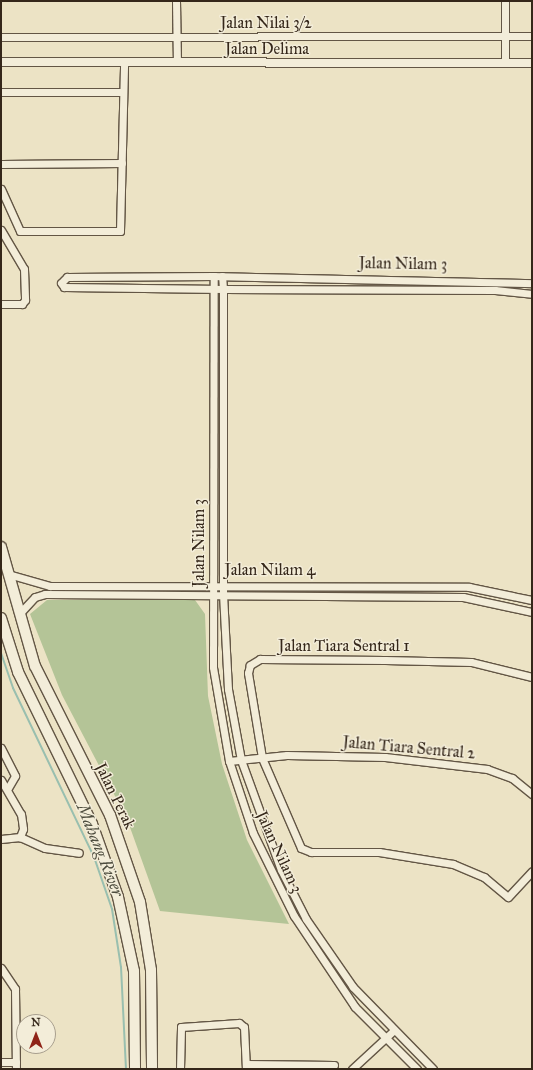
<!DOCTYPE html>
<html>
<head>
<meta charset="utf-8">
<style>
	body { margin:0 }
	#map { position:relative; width:533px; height:1070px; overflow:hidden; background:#ece3c5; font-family:"IM FELL Great Primer",serif }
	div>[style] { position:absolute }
	.green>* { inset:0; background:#b4c497 }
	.stream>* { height:2px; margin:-1px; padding:0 1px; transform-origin:1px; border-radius:1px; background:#99bfaf }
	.roads { filter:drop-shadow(1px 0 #635645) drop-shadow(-1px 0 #635645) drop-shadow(0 1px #635645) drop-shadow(0 -1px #635645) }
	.minor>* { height:7px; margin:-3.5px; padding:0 3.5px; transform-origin:3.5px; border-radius:3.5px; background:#f3edd9 }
	.tertiary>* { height:8px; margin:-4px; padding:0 4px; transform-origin:4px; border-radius:4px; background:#f3edd9 }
	.secondary>* { height:10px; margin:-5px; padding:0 5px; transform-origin:5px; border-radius:5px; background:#f3edd9 }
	span { translate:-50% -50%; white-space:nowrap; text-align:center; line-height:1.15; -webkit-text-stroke:3px #f3edd9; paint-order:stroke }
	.street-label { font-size:16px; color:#35271a }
	.water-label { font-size:17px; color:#4e4d3f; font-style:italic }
	.frame { position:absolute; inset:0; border:2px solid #35271a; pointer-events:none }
	.north { position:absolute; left:16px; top:1014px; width:40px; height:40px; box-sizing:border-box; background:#f3edd9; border:1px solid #a79e8d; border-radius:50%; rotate:0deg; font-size:11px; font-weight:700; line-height:16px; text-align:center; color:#35271a }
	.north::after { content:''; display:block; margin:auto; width:14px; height:18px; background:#8f2418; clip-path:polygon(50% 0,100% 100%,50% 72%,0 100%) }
</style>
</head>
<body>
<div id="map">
	<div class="green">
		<div style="clip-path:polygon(47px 600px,195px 600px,205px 614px,208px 696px,222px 764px,247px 840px,289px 924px,160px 911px,127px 819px,62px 695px,30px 614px)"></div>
	</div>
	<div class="stream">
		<div style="left:1px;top:653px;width:37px;rotate:71deg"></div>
		<div style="left:13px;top:688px;width:187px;rotate:64.4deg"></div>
		<div style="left:94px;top:857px;width:55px;rotate:70.9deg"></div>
		<div style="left:112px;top:909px;width:59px;rotate:81.2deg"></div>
		<div style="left:121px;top:967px;width:102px;rotate:87.2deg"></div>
	</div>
	<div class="roads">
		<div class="minor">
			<div style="left:176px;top:1px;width:61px;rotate:89.1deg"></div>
			<div style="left:505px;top:1px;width:62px;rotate:90deg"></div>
			<div style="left:1px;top:37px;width:531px;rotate:-0.11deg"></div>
			<div style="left:1px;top:92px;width:122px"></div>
			<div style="left:1px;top:164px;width:121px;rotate:-0.5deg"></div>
			<div style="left:1px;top:189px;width:46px;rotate:65.7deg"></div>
			<div style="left:20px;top:231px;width:100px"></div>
			<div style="left:120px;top:231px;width:169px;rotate:-88.6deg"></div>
			<div style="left:1px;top:230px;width:45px;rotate:59.5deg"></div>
			<div style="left:24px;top:269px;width:31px;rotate:88deg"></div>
			<div style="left:25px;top:300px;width:5px;rotate:127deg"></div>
			<div style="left:22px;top:304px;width:21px;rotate:180deg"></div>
			<div style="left:214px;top:276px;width:147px;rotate:179.6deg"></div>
			<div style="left:67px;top:277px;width:8px;rotate:135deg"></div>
			<div style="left:61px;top:283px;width:5px;rotate:53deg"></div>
			<div style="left:64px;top:287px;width:159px;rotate:0.7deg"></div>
			<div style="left:223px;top:289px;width:13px;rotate:-94deg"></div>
			<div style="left:8px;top:574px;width:44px;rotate:15.9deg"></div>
			<div style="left:50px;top:586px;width:419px;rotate:0.1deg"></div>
			<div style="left:469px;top:587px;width:64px;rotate:11.7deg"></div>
			<div style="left:19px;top:614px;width:23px;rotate:-47deg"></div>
			<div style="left:35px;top:597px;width:10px;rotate:-17deg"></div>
			<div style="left:45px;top:594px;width:418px;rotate:0.4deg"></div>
			<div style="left:463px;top:597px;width:71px;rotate:12.3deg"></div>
			<div style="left:532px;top:677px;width:63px;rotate:-166.2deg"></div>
			<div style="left:471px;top:662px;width:86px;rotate:-178.7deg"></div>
			<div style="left:385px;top:660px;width:125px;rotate:-179.5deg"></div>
			<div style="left:260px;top:659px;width:12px;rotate:149deg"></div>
			<div style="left:250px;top:665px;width:8px;rotate:104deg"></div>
			<div style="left:248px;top:673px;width:86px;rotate:80.6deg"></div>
			<div style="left:262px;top:758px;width:98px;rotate:66.6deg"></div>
			<div style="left:301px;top:848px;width:11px;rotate:22deg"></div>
			<div style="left:311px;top:852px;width:68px"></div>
			<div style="left:379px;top:852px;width:75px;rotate:9.2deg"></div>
			<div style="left:453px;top:864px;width:34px;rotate:23deg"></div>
			<div style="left:484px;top:877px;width:31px;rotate:40deg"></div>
			<div style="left:508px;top:897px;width:35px;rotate:-47deg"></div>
			<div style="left:1px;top:748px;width:31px;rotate:63deg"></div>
			<div style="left:15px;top:776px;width:14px;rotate:120deg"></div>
			<div style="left:229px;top:761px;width:58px;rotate:-5.9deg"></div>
			<div style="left:287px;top:755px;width:98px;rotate:1.2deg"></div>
			<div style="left:385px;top:757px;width:103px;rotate:6.7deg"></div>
			<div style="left:487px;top:769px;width:27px;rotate:20deg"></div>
			<div style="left:512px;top:778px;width:26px;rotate:39deg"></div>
			<div style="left:1px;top:780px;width:39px;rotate:60deg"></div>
			<div style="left:21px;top:814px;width:15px;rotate:82deg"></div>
			<div style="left:23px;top:829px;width:9px;rotate:111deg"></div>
			<div style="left:20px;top:837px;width:27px;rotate:24deg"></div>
			<div style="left:45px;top:848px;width:34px;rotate:8deg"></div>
			<div style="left:1px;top:839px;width:19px;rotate:-6deg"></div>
			<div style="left:1px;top:968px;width:25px;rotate:56deg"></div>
			<div style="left:15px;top:989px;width:80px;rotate:89.3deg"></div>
			<div style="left:1px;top:1062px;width:15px"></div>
			<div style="left:246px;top:1064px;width:88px;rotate:0.7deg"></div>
			<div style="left:180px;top:1069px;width:42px;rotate:-88.6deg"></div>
			<div style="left:181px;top:1027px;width:58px;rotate:-3.9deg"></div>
			<div style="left:239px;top:1023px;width:6px;rotate:39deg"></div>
			<div style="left:244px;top:1027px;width:42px;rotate:87.3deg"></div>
			<div style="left:352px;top:1069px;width:56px;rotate:-42.8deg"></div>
			<div style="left:417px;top:1069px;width:88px;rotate:-135deg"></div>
			<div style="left:355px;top:1007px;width:110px;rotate:-123.8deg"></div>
			<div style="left:294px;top:916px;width:93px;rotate:-116.3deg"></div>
			<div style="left:253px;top:833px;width:76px;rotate:-108.4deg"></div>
			<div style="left:229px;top:761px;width:95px;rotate:-99.7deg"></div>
			<div style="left:213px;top:667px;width:391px;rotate:-89.9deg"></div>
			<div style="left:214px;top:276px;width:318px;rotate:1.3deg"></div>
			<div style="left:433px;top:1069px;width:115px;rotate:-134.3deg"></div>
			<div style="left:353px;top:987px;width:83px;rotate:-124.7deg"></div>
			<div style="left:306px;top:919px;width:55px;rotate:-117deg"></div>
			<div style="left:281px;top:870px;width:117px;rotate:-110deg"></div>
			<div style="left:241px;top:760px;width:72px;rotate:-100.4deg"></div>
			<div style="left:228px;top:689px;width:94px;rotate:-93deg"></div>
			<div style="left:223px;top:595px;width:306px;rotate:-90deg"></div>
			<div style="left:223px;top:289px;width:272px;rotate:0.2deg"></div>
			<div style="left:495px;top:290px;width:37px;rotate:6deg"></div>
		</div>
		<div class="tertiary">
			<div style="left:1px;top:62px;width:531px;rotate:0.11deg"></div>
		</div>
		<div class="secondary">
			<div style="left:1px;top:547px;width:124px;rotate:74.1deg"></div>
			<div style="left:35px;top:666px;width:167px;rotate:63.3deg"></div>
			<div style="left:110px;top:815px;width:92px;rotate:71deg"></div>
			<div style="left:140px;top:902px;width:69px;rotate:80.8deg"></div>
			<div style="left:151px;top:970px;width:99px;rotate:89.4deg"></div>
			<div style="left:1px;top:618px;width:57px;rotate:72.5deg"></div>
			<div style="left:18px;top:672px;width:169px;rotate:64deg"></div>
			<div style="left:92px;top:824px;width:77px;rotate:70.4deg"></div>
			<div style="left:118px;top:897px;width:76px;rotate:77.8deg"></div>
			<div style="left:134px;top:971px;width:98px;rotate:89.4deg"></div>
		</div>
	</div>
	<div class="street-label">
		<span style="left:266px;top:23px">Jalan Nilai 3/2</span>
		<span style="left:267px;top:49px">Jalan Delima</span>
		<span style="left:403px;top:264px;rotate:1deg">Jalan Nilam 3</span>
		<span style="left:199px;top:543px;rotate:-90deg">Jalan Nilam 3</span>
		<span style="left:270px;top:570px">Jalan Nilam 4</span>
		<span style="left:344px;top:646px">Jalan Tiara Sentral 1</span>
		<span style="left:409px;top:748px;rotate:5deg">Jalan Tiara Sentral 2</span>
		<span style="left:115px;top:796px;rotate:64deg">Jalan Perak</span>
		<span style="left:279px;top:852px;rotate:65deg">Jalan Nilam 3</span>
	</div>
	<div class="water-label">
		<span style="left:100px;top:850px;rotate:68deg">Mahang River</span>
	</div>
	<div class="frame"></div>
	<div class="north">N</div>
</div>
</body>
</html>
